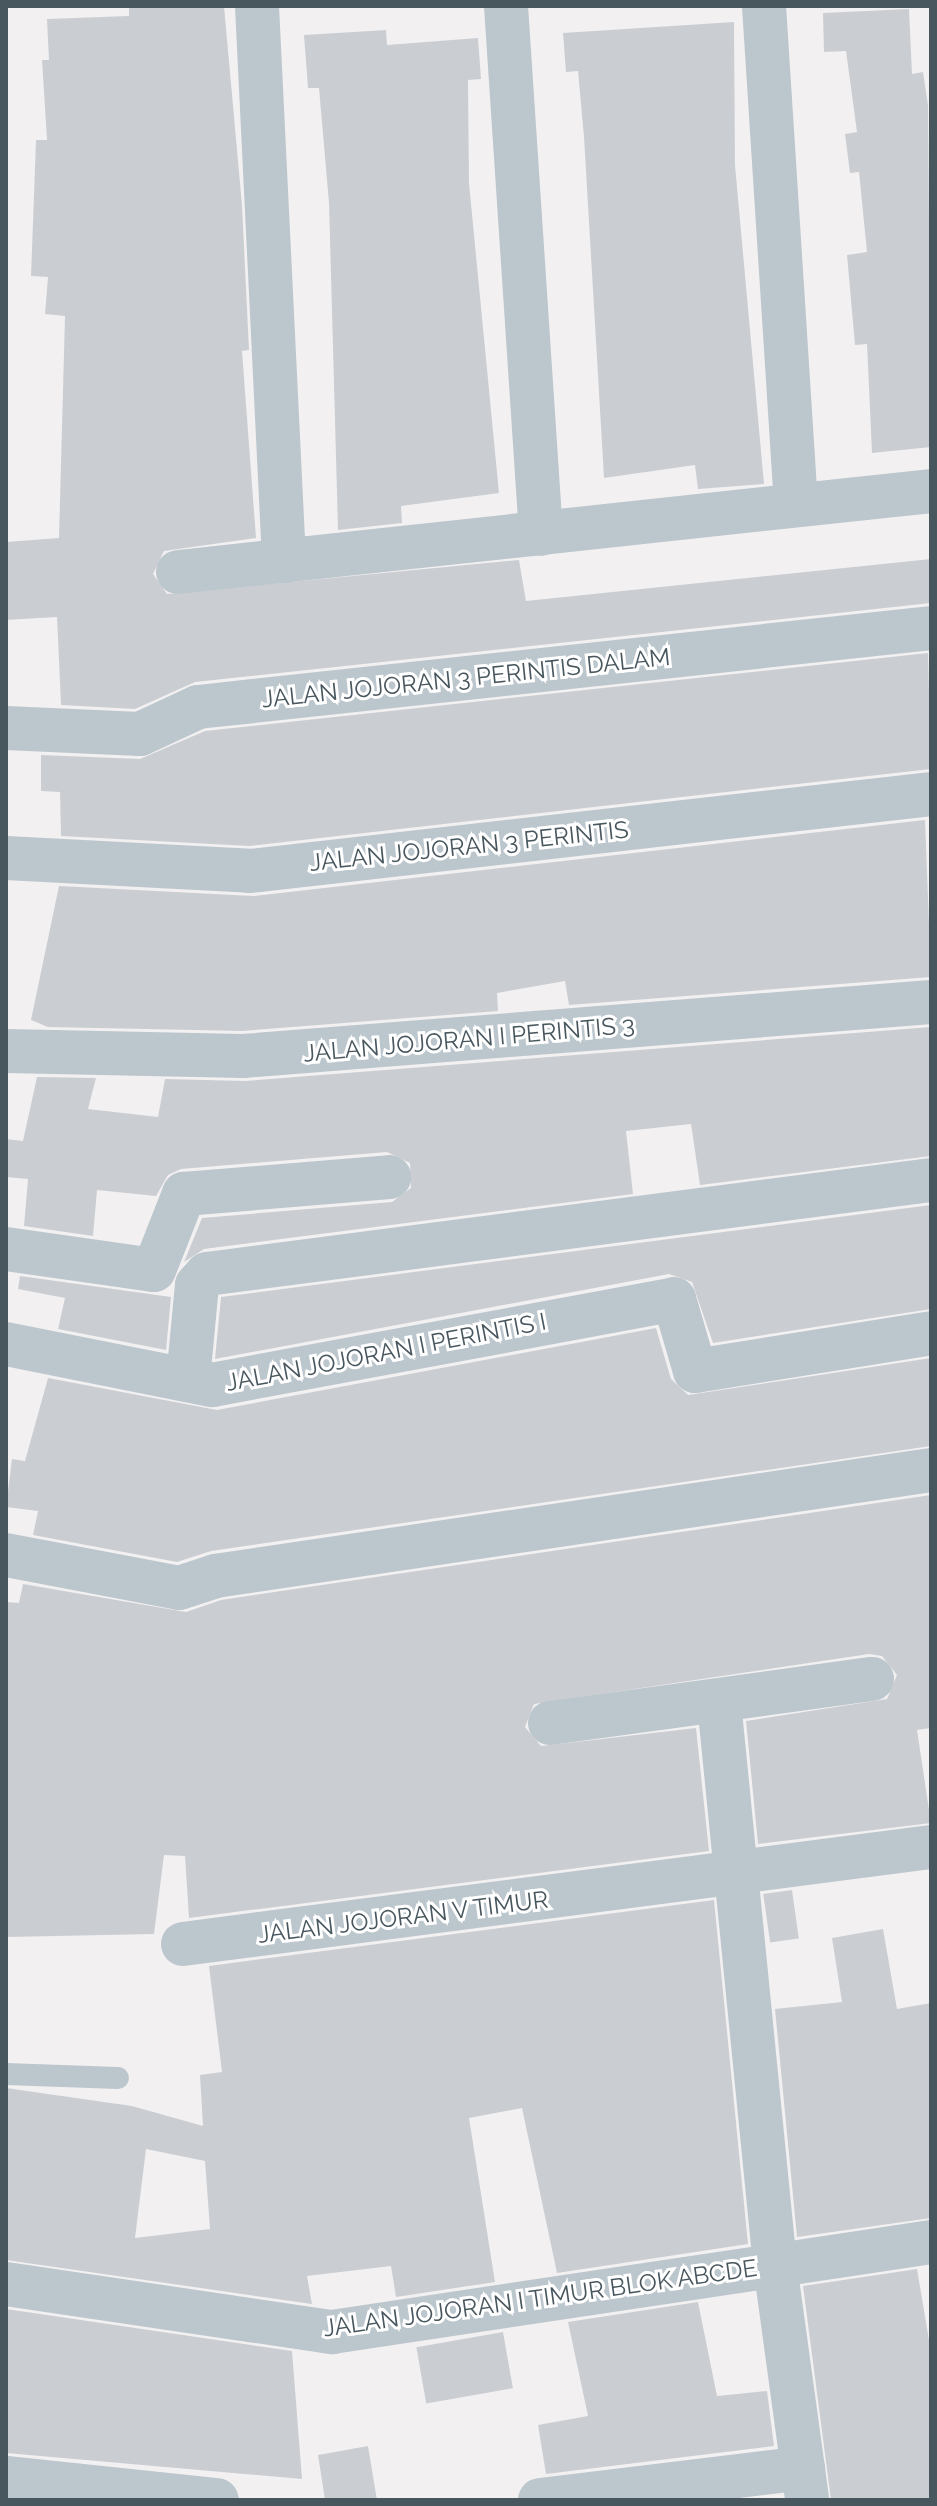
<!DOCTYPE html>
<html>
<head>
<meta charset="utf-8">
<style>
	body { margin:0 }
	#map { position:relative; width:937px; height:2506px; overflow:hidden; background:#f3f0f1; font-family:Raleway,sans-serif }
	div>[style] { position:absolute }
	.building>* { inset:0; background:#caced3; transform-origin:0 0 }
	.lane>* { height:22px; margin:-11px; padding:0 11px; transform-origin:11px; border-radius:11px; background:#bcc6cd }
	.street>* { height:44px; margin:-22px; padding:0 22px; transform-origin:22px; border-radius:22px; background:#bcc6cd }
	span { translate:-50% -50%; white-space:nowrap; text-align:center; line-height:1.15; -webkit-text-stroke:6px #fff; paint-order:stroke }
	.street-label { font-size:24px; color:#48565e }
	.frame { position:absolute; inset:0; border:8px solid #48565e; pointer-events:none }
</style>
</head>
<body>
<div id="map">
	<div class="building">
		<div style="clip-path:polygon(129px 6px,224px 6px,242px 205px,249px 350px,242px 351px,256px 538px,164px 551px,153px 574px,167px 594px,519px 560px,526px 601px,931px 559px,931px 603px,195px 682px,135px 709px,61px 705px,57px 617px,6px 620px,6px 542px,59px 538px,65px 316px,45px 314px,48px 277px,31px 276px,36px 140px,47px 140px,42px 60px,49px 60px,47px 19px,129px 16px)"></div>
		<div style="clip-path:polygon(909px 9px,912px 74px,923px 72px,928px 105px,931px 447px,872px 453px,867px 344px,855px 345px,847px 255px,867px 252px,859px 172px,850px 173px,845px 134px,857px 132px,846px 51px,824px 52px,823px 13px)"></div>
		<div style="clip-path:polygon(734px 22px,735px 165px,764px 484px,698px 489px,695px 465px,604px 478px,584px 137px,578px 71px,566px 72px,563px 33px)"></div>
		<div style="clip-path:polygon(386px 30px,387px 45px,478px 38px,481px 79px,468px 80px,469px 183px,499px 493px,401px 506px,402px 523px,338px 530px,329px 203px,319px 88px,308px 88px,304px 35px)"></div>
		<div style="clip-path:polygon(928px 653px,931px 769px,249px 846px,61px 836px,60px 792px,41px 791px,41px 755px,140px 759px,205px 731px)"></div>
		<div style="clip-path:polygon(925px 820px,931px 977px,569px 1005px,565px 981px,497px 993px,498px 1011px,242px 1031px,48px 1027px,31px 1020px,59px 886px,253px 896px)"></div>
		<div style="clip-path:polygon(931px 1027px,931px 1156px,700px 1185px,691px 1124px,626px 1131px,633px 1194px,204px 1249px,184px 1262px,202px 1218px,392px 1202px,411px 1188px,410px 1163px,387px 1152px,181px 1169px,168px 1175px,156px 1196px,97px 1190px,93px 1236px,24px 1226px,28px 1179px,6px 1177px,6px 1139px,23px 1141px,37px 1077px,96px 1078px,88px 1109px,158px 1117px,165px 1079px,245px 1081px)"></div>
		<div style="clip-path:polygon(931px 1205px,931px 1309px,713px 1343px,692px 1282px,669px 1274px,215px 1359px,221px 1297px)"></div>
		<div style="clip-path:polygon(20px 1276px,171px 1297px,166px 1350px,58px 1329px,65px 1298px,18px 1289px)"></div>
		<div style="clip-path:polygon(656px 1328px,671px 1379px,688px 1395px,931px 1358px,931px 1446px,211px 1551px,177px 1562px,33px 1535px,38px 1511px,6px 1507px,12px 1459px,25px 1461px,48px 1378px,217px 1410px)"></div>
		<div style="clip-path:polygon(931px 1495px,931px 1728px,917px 1730px,931px 1823px,758px 1844px,746px 1721px,887px 1699px,897px 1675px,882px 1656px,869px 1654px,534px 1704px,525px 1727px,541px 1746px,696px 1728px,709px 1851px,189px 1918px,185px 1856px,164px 1855px,154px 1934px,6px 1937px,6px 1602px,19px 1603px,23px 1584px,186px 1612px,221px 1600px)"></div>
		<div style="left:792px;top:1890px;width:49px;height:29px;rotate:82deg"></div>
		<div style="clip-path:polygon(evenodd,714px 1900px,748px 2244px,557px 2273px,522px 2108px,469px 2118px,495px 2282px,396px 2297px,391px 2266px,307px 2276px,312px 2304px,6px 2260px,6px 2088px,132px 2106px,203px 2126px,200px 2075px,222px 2072px,209px 1966px,714px 1900px,146px 2149px,205px 2161px,210px 2229px,135px 2238px,146px 2149px)"></div>
		<div style="clip-path:polygon(883px 1929px,897px 2009px,931px 2003px,931px 2218px,797px 2237px,775px 2009px,842px 2002px,832px 1938px)"></div>
		<div style="clip-path:polygon(917px 2269px,931px 2352px,931px 2500px,831px 2500px,803px 2286px)"></div>
		<div style="clip-path:polygon(698px 2302px,717px 2396px,767px 2391px,774px 2446px,546px 2474px,538px 2425px,588px 2416px,568px 2322px)"></div>
		<div style="clip-path:polygon(6px 2309px,292px 2351px,302px 2479px,6px 2453px)"></div>
		<div style="left:503px;top:2332px;width:57px;height:88px;rotate:80deg"></div>
		<div style="clip-path:polygon(368px 2446px,377px 2500px,325px 2500px,318px 2455px)"></div>
	</div>
	<div class="lane">
		<div style="left:6px;top:2074px;width:112px;rotate:2deg"></div>
	</div>
	<div class="street">
		<div style="left:257px;top:6px;width:556px;rotate:87.21deg"></div>
		<div style="left:506px;top:6px;width:529px;rotate:86.21deg"></div>
		<div style="left:764px;top:6px;width:500px;rotate:86.33deg"></div>
		<div style="left:178px;top:572px;width:757px;rotate:-6.14deg"></div>
		<div style="left:6px;top:728px;width:134px;rotate:2.6deg"></div>
		<div style="left:140px;top:734px;width:64px;rotate:-25deg"></div>
		<div style="left:198px;top:707px;width:737px;rotate:-6.15deg"></div>
		<div style="left:6px;top:858px;width:244px;rotate:3deg"></div>
		<div style="left:250px;top:871px;width:685px;rotate:-6.45deg"></div>
		<div style="left:6px;top:1051px;width:237px;rotate:1.2deg"></div>
		<div style="left:243px;top:1056px;width:690px;rotate:-4.49deg"></div>
		<div style="left:6px;top:1249px;width:149px;rotate:8.1deg"></div>
		<div style="left:154px;top:1270px;width:82px;rotate:-68.5deg"></div>
		<div style="left:184px;top:1194px;width:206px;rotate:-4.7deg"></div>
		<div style="left:6px;top:1344px;width:210px;rotate:11.3deg"></div>
		<div style="left:212px;top:1385px;width:470px;rotate:-10.5deg"></div>
		<div style="left:674px;top:1299px;width:75px;rotate:73.7deg"></div>
		<div style="left:695px;top:1371px;width:239px;rotate:-9.1deg"></div>
		<div style="left:188px;top:1380px;width:95px;rotate:-84.6deg"></div>
		<div style="left:197px;top:1285px;width:15px;rotate:-48deg"></div>
		<div style="left:207px;top:1274px;width:730px;rotate:-7.4deg"></div>
		<div style="left:6px;top:1555px;width:176px;rotate:10.8deg"></div>
		<div style="left:179px;top:1588px;width:38px;rotate:-18deg"></div>
		<div style="left:215px;top:1576px;width:724px;rotate:-8.42deg"></div>
		<div style="left:719px;top:1702px;width:566px;rotate:84.32deg"></div>
		<div style="left:775px;top:2265px;width:237px;rotate:82.2deg"></div>
		<div style="left:550px;top:1723px;width:325px;rotate:-7.8deg"></div>
		<div style="left:183px;top:1944px;width:754px;rotate:-7.39deg"></div>
		<div style="left:6px;top:2284px;width:330px;rotate:8.4deg"></div>
		<div style="left:332px;top:2332px;width:606px;rotate:-8.54deg"></div>
		<div style="left:6px;top:2478px;width:212px;rotate:6deg"></div>
		<div style="left:540px;top:2500px;width:265px;rotate:-6.9deg"></div>
	</div>
	<div class="street-label">
		<span style="left:466px;top:678px;rotate:-6deg">JALAN JOJORAN 3 PERINTIS DALAM</span>
		<span style="left:469px;top:846px;rotate:-6deg">JALAN JOJORAN 3 PERINTIS</span>
		<span style="left:469px;top:1039px;rotate:-5deg">JALAN JOJORAN I PERINTIS 3</span>
		<span style="left:386px;top:1352px;rotate:-11deg">JALAN JOJORAN I PERINTIS I</span>
		<span style="left:403px;top:1917px;rotate:-7deg">JALAN JOJORAN V TIMUR</span>
		<span style="left:540px;top:2298px;rotate:-8deg">JALAN JOJORAN I TIMUR BLOK ABCDE</span>
	</div>
	<div class="frame"></div>
</div>
</body>
</html>
